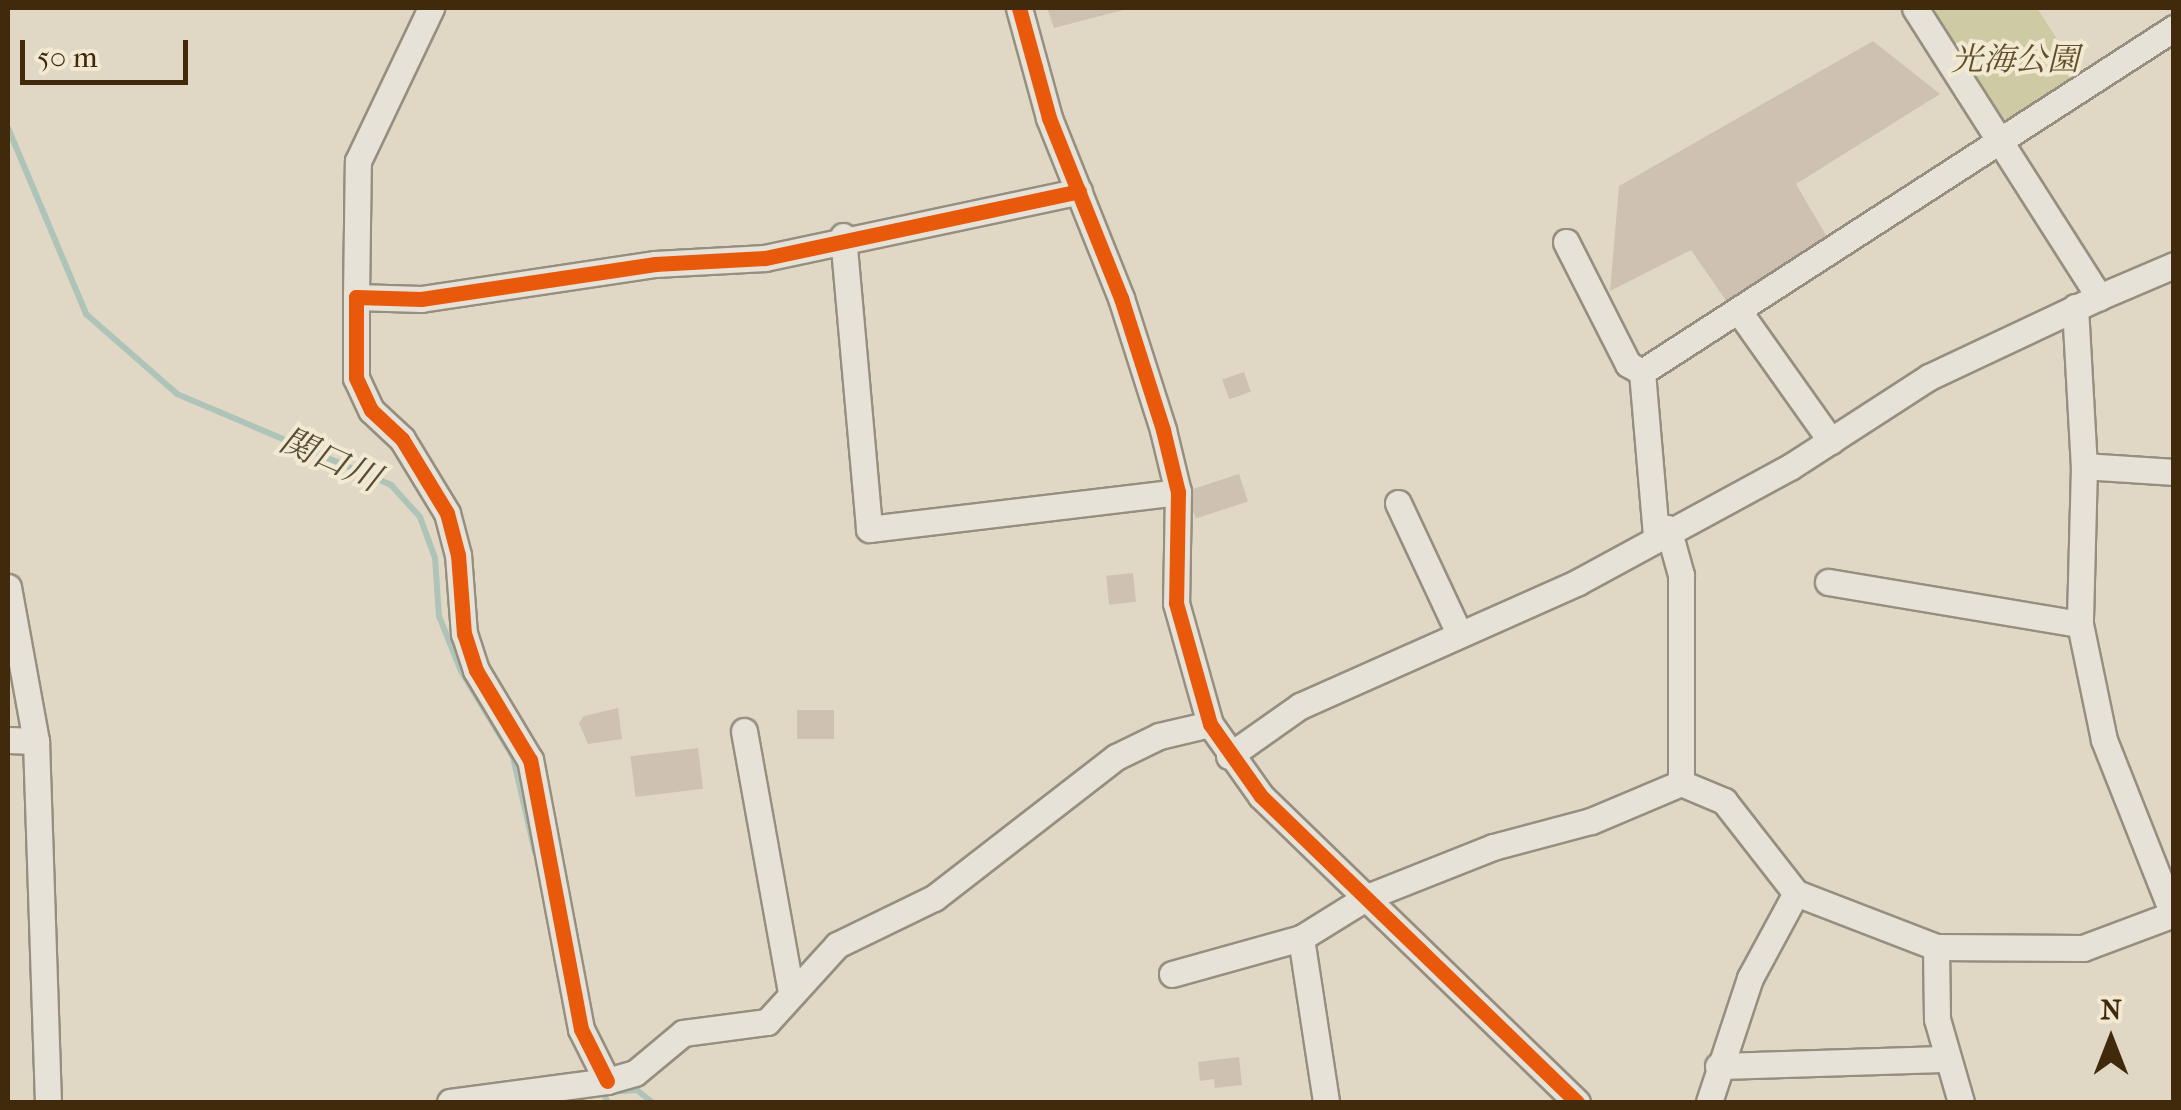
<!DOCTYPE html>
<html>
<head>
<meta charset="utf-8">
<style>
	body { margin:0 }
	#map { position:relative; width:2181px; height:1110px; overflow:hidden; background:#e0d8c4; font-family:"IM FELL French Canon","Noto Serif JP",serif }
	div>[style] { position:absolute }
	.green>* { inset:0; background:#cecaa4 }
	.stream>* { height:6px; margin:-3px; padding:0 3px; transform-origin:3px; border-radius:3px; background:#aec4b9 }
	.building>* { inset:0; background:#cfc1b1; transform-origin:0 0 }
	.roads { filter:drop-shadow(2px 0 #968f80) drop-shadow(-2px 0 #968f80) drop-shadow(0 2px #968f80) drop-shadow(0 -2px #968f80) }
	.minor>* { height:25px; margin:-12.5px; padding:0 12.5px; transform-origin:12.5px; border-radius:12.5px; background:#e7e2d8 }
	.cycleway>* { height:15px; margin:-7.5px; padding:0 7.5px; transform-origin:7.5px; border-radius:7.5px; background:#e8590c }
	span { translate:-50% -50%; white-space:nowrap; text-align:center; line-height:1.15; -webkit-text-stroke:8px #f2e9d2; paint-order:stroke }
	.park-label { font-size:32px; color:#614e2b; font-style:italic }
	.water-label { font-size:35px; color:#574e35; font-style:italic }
	.frame { position:absolute; inset:0; border:10px solid #41290b; pointer-events:none }
	.north { position:absolute; left:2061px; top:990px; width:100px; height:100px; -webkit-text-stroke:8px #f2e9d2; paint-order:stroke; rotate:0deg; font-size:28px; font-weight:700; line-height:40px; text-align:center; color:#41290b }
	.north::after { content:''; display:block; margin:auto; width:35px; height:45px; background:#41290b; clip-path:polygon(50% 0,100% 100%,50% 72%,0 100%) }
	.scale { position:absolute; left:20px; top:40px; width:168px; height:45px; box-sizing:border-box; border:5px solid #41290b; border-top:0; padding-left:12px; font-size:30px; line-height:35px; white-space:nowrap; color:#41290b; -webkit-text-stroke:8px #f2e9d2; paint-order:stroke }
</style>
</head>
<body>
<div id="map">
	<div class="green">
		<div style="clip-path:polygon(1937px 8px,2037px 8px,2085px 82px,2003px 127px,1933px 18px)"></div>
	</div>
	<div class="stream">
		<div style="left:8px;top:128px;width:202px;rotate:67.2deg"></div>
		<div style="left:86px;top:314px;width:121px;rotate:41.3deg"></div>
		<div style="left:177px;top:394px;width:233px;rotate:23deg"></div>
		<div style="left:391px;top:485px;width:43px;rotate:47.8deg"></div>
		<div style="left:420px;top:517px;width:44px;rotate:69.9deg"></div>
		<div style="left:435px;top:558px;width:58px;rotate:86.1deg"></div>
		<div style="left:439px;top:616px;width:59px;rotate:68.2deg"></div>
		<div style="left:461px;top:671px;width:100px;rotate:58.8deg"></div>
		<div style="left:513px;top:757px;width:98px;rotate:77deg"></div>
		<div style="left:600px;top:1089px;width:15px;rotate:58deg"></div>
		<div style="left:608px;top:1092px;width:29px;rotate:-4deg"></div>
		<div style="left:637px;top:1090px;width:19px;rotate:39deg"></div>
	</div>
	<div class="building">
		<div style="clip-path:polygon(1047px 8px,1127px 8px,1127px 9px,1054px 28px)"></div>
		<div style="clip-path:polygon(1873px 41px,1940px 94px,1796px 184px,1827px 237px,1727px 302px,1691px 250px,1610px 291px,1619px 186px)"></div>
		<div style="left:1244px;top:372px;width:21px;height:23px;rotate:71deg"></div>
		<div style="left:1239px;top:474px;width:29px;height:55px;rotate:72deg"></div>
		<div style="left:1133px;top:573px;width:29px;height:27px;rotate:84deg"></div>
		<div style="clip-path:polygon(618px 708px,622px 739px,588px 744px,579px 723px,584px 716px)"></div>
		<div style="left:834px;top:710px;width:29px;height:37px;rotate:90deg"></div>
		<div style="left:698px;top:748px;width:41px;height:68px;rotate:83deg"></div>
		<div style="clip-path:polygon(1239px 1057px,1242px 1085px,1215px 1088px,1214px 1079px,1200px 1081px,1198px 1062px)"></div>
	</div>
	<div class="roads">
		<div class="minor">
			<div style="left:1019px;top:8px;width:114px;rotate:74.7deg"></div>
			<div style="left:1049px;top:118px;width:194px;rotate:68.2deg"></div>
			<div style="left:1121px;top:298px;width:139px;rotate:72.3deg"></div>
			<div style="left:1163px;top:430px;width:64px;rotate:76.4deg"></div>
			<div style="left:1178px;top:492px;width:111px;rotate:91deg"></div>
			<div style="left:1176px;top:603px;width:126px;rotate:74.3deg"></div>
			<div style="left:1210px;top:724px;width:88px;rotate:54.7deg"></div>
			<div style="left:1261px;top:796px;width:440px;rotate:44.1deg"></div>
			<div style="left:1915px;top:8px;width:343px;rotate:57.5deg"></div>
			<div style="left:2099px;top:297px;width:82px;rotate:-23.1deg"></div>
			<div style="left:843px;top:236px;width:294px;rotate:84.9deg"></div>
			<div style="left:869px;top:529px;width:311px;rotate:-6.8deg"></div>
			<div style="left:1566px;top:242px;width:137px;rotate:63.1deg"></div>
			<div style="left:1628px;top:364px;width:16px;rotate:30deg"></div>
			<div style="left:1642px;top:372px;width:634px;rotate:-32.89deg"></div>
			<div style="left:356px;top:297px;width:136px;rotate:-89.2deg"></div>
			<div style="left:358px;top:161px;width:170px;rotate:-64.5deg"></div>
			<div style="left:2075px;top:307px;width:159px;rotate:86.8deg"></div>
			<div style="left:2084px;top:466px;width:158px;rotate:91.5deg"></div>
			<div style="left:2080px;top:624px;width:118px;rotate:78.3deg"></div>
			<div style="left:2104px;top:740px;width:187px;rotate:68.4deg"></div>
			<div style="left:1740px;top:313px;width:157px;rotate:54.6deg"></div>
			<div style="left:1642px;top:372px;width:165px;rotate:85.1deg"></div>
			<div style="left:2084px;top:466px;width:90px;rotate:3.8deg"></div>
			<div style="left:1398px;top:503px;width:141px;rotate:64.9deg"></div>
			<div style="left:1668px;top:528px;width:49px;rotate:74.5deg"></div>
			<div style="left:1681px;top:575px;width:208px;rotate:90deg"></div>
			<div style="left:1681px;top:783px;width:47px;rotate:22.7deg"></div>
			<div style="left:1724px;top:801px;width:117px;rotate:52deg"></div>
			<div style="left:1796px;top:893px;width:150px;rotate:21.1deg"></div>
			<div style="left:1936px;top:947px;width:147px;rotate:0.4deg"></div>
			<div style="left:2083px;top:948px;width:97px;rotate:-20.5deg"></div>
			<div style="left:1828px;top:582px;width:255px;rotate:9.5deg"></div>
			<div style="left:8px;top:587px;width:157px;rotate:79.7deg"></div>
			<div style="left:36px;top:741px;width:361px;rotate:88.1deg"></div>
			<div style="left:744px;top:731px;width:266px;rotate:79.8deg"></div>
			<div style="left:8px;top:740px;width:28px;rotate:2deg"></div>
			<div style="left:1229px;top:756px;width:87px;rotate:-35.2deg"></div>
			<div style="left:1300px;top:706px;width:304px;rotate:-24deg"></div>
			<div style="left:1578px;top:582px;width:241px;rotate:-28.5deg"></div>
			<div style="left:1790px;top:467px;width:166px;rotate:-32.9deg"></div>
			<div style="left:1929px;top:377px;width:188px;rotate:-25.2deg"></div>
			<div style="left:1301px;top:938px;width:166px;rotate:81.3deg"></div>
			<div style="left:1936px;top:947px;width:72px;rotate:89.2deg"></div>
			<div style="left:1937px;top:1019px;width:86px;rotate:73.9deg"></div>
			<div style="left:1172px;top:974px;width:134px;rotate:-15.6deg"></div>
			<div style="left:1301px;top:938px;width:78px;rotate:-31.8deg"></div>
			<div style="left:1367px;top:897px;width:136px;rotate:-21.6deg"></div>
			<div style="left:1493px;top:847px;width:101px;rotate:-14.9deg"></div>
			<div style="left:1591px;top:821px;width:98px;rotate:-22.9deg"></div>
			<div style="left:1718px;top:1066px;width:228px;rotate:-1.8deg"></div>
			<div style="left:607px;top:1081px;width:58px;rotate:-116.6deg"></div>
			<div style="left:581px;top:1029px;width:274px;rotate:-100.7deg"></div>
			<div style="left:530px;top:760px;width:105px;rotate:-121deg"></div>
			<div style="left:476px;top:670px;width:38px;rotate:-108deg"></div>
			<div style="left:464px;top:634px;width:79px;rotate:-94.3deg"></div>
			<div style="left:458px;top:555px;width:43px;rotate:-104.7deg"></div>
			<div style="left:447px;top:513px;width:87px;rotate:-121.3deg"></div>
			<div style="left:402px;top:439px;width:42px;rotate:-136.9deg"></div>
			<div style="left:371px;top:410px;width:35px;rotate:-115deg"></div>
			<div style="left:356px;top:378px;width:81px;rotate:-90deg"></div>
			<div style="left:356px;top:297px;width:65px;rotate:1.8deg"></div>
			<div style="left:421px;top:299px;width:237px;rotate:-8.5deg"></div>
			<div style="left:655px;top:264px;width:110px;rotate:-3.1deg"></div>
			<div style="left:765px;top:258px;width:321px;rotate:-12deg"></div>
			<div style="left:450px;top:1102px;width:158px;rotate:-7.6deg"></div>
			<div style="left:607px;top:1081px;width:29px;rotate:-16deg"></div>
			<div style="left:635px;top:1073px;width:62px;rotate:-39.8deg"></div>
			<div style="left:683px;top:1033px;width:85px;rotate:-7.5deg"></div>
			<div style="left:767px;top:1022px;width:104px;rotate:-47.7deg"></div>
			<div style="left:837px;top:945px;width:108px;rotate:-25.9deg"></div>
			<div style="left:934px;top:898px;width:230px;rotate:-37.8deg"></div>
			<div style="left:1116px;top:757px;width:48px;rotate:-26deg"></div>
			<div style="left:1159px;top:736px;width:52px;rotate:-13.2deg"></div>
			<div style="left:1709px;top:1102px;width:131px;rotate:-71.7deg"></div>
			<div style="left:1750px;top:978px;width:97px;rotate:-61.6deg"></div>
		</div>
	</div>
	<div class="cycleway">
		<div style="left:1019px;top:8px;width:114px;rotate:74.7deg"></div>
		<div style="left:1049px;top:118px;width:194px;rotate:68.2deg"></div>
		<div style="left:1121px;top:298px;width:139px;rotate:72.3deg"></div>
		<div style="left:1163px;top:430px;width:64px;rotate:76.4deg"></div>
		<div style="left:1178px;top:492px;width:111px;rotate:91deg"></div>
		<div style="left:1176px;top:603px;width:126px;rotate:74.3deg"></div>
		<div style="left:1210px;top:724px;width:88px;rotate:54.7deg"></div>
		<div style="left:1261px;top:796px;width:440px;rotate:44.1deg"></div>
		<div style="left:607px;top:1081px;width:58px;rotate:-116.6deg"></div>
		<div style="left:581px;top:1029px;width:274px;rotate:-100.7deg"></div>
		<div style="left:530px;top:760px;width:105px;rotate:-121deg"></div>
		<div style="left:476px;top:670px;width:38px;rotate:-108deg"></div>
		<div style="left:464px;top:634px;width:79px;rotate:-94.3deg"></div>
		<div style="left:458px;top:555px;width:43px;rotate:-104.7deg"></div>
		<div style="left:447px;top:513px;width:87px;rotate:-121.3deg"></div>
		<div style="left:402px;top:439px;width:42px;rotate:-136.9deg"></div>
		<div style="left:371px;top:410px;width:35px;rotate:-115deg"></div>
		<div style="left:356px;top:378px;width:81px;rotate:-90deg"></div>
		<div style="left:356px;top:297px;width:65px;rotate:1.8deg"></div>
		<div style="left:421px;top:299px;width:237px;rotate:-8.5deg"></div>
		<div style="left:655px;top:264px;width:110px;rotate:-3.1deg"></div>
		<div style="left:765px;top:258px;width:321px;rotate:-12deg"></div>
	</div>
	<div class="park-label">
		<span style="left:2015px;top:60px">光海公園</span>
	</div>
	<div class="water-label">
		<span style="left:330px;top:460px;rotate:24deg">関口川</span>
	</div>
	<div class="frame"></div>
	<div class="north">N</div>
	<div class="scale">50 m</div>
</div>
</body>
</html>
